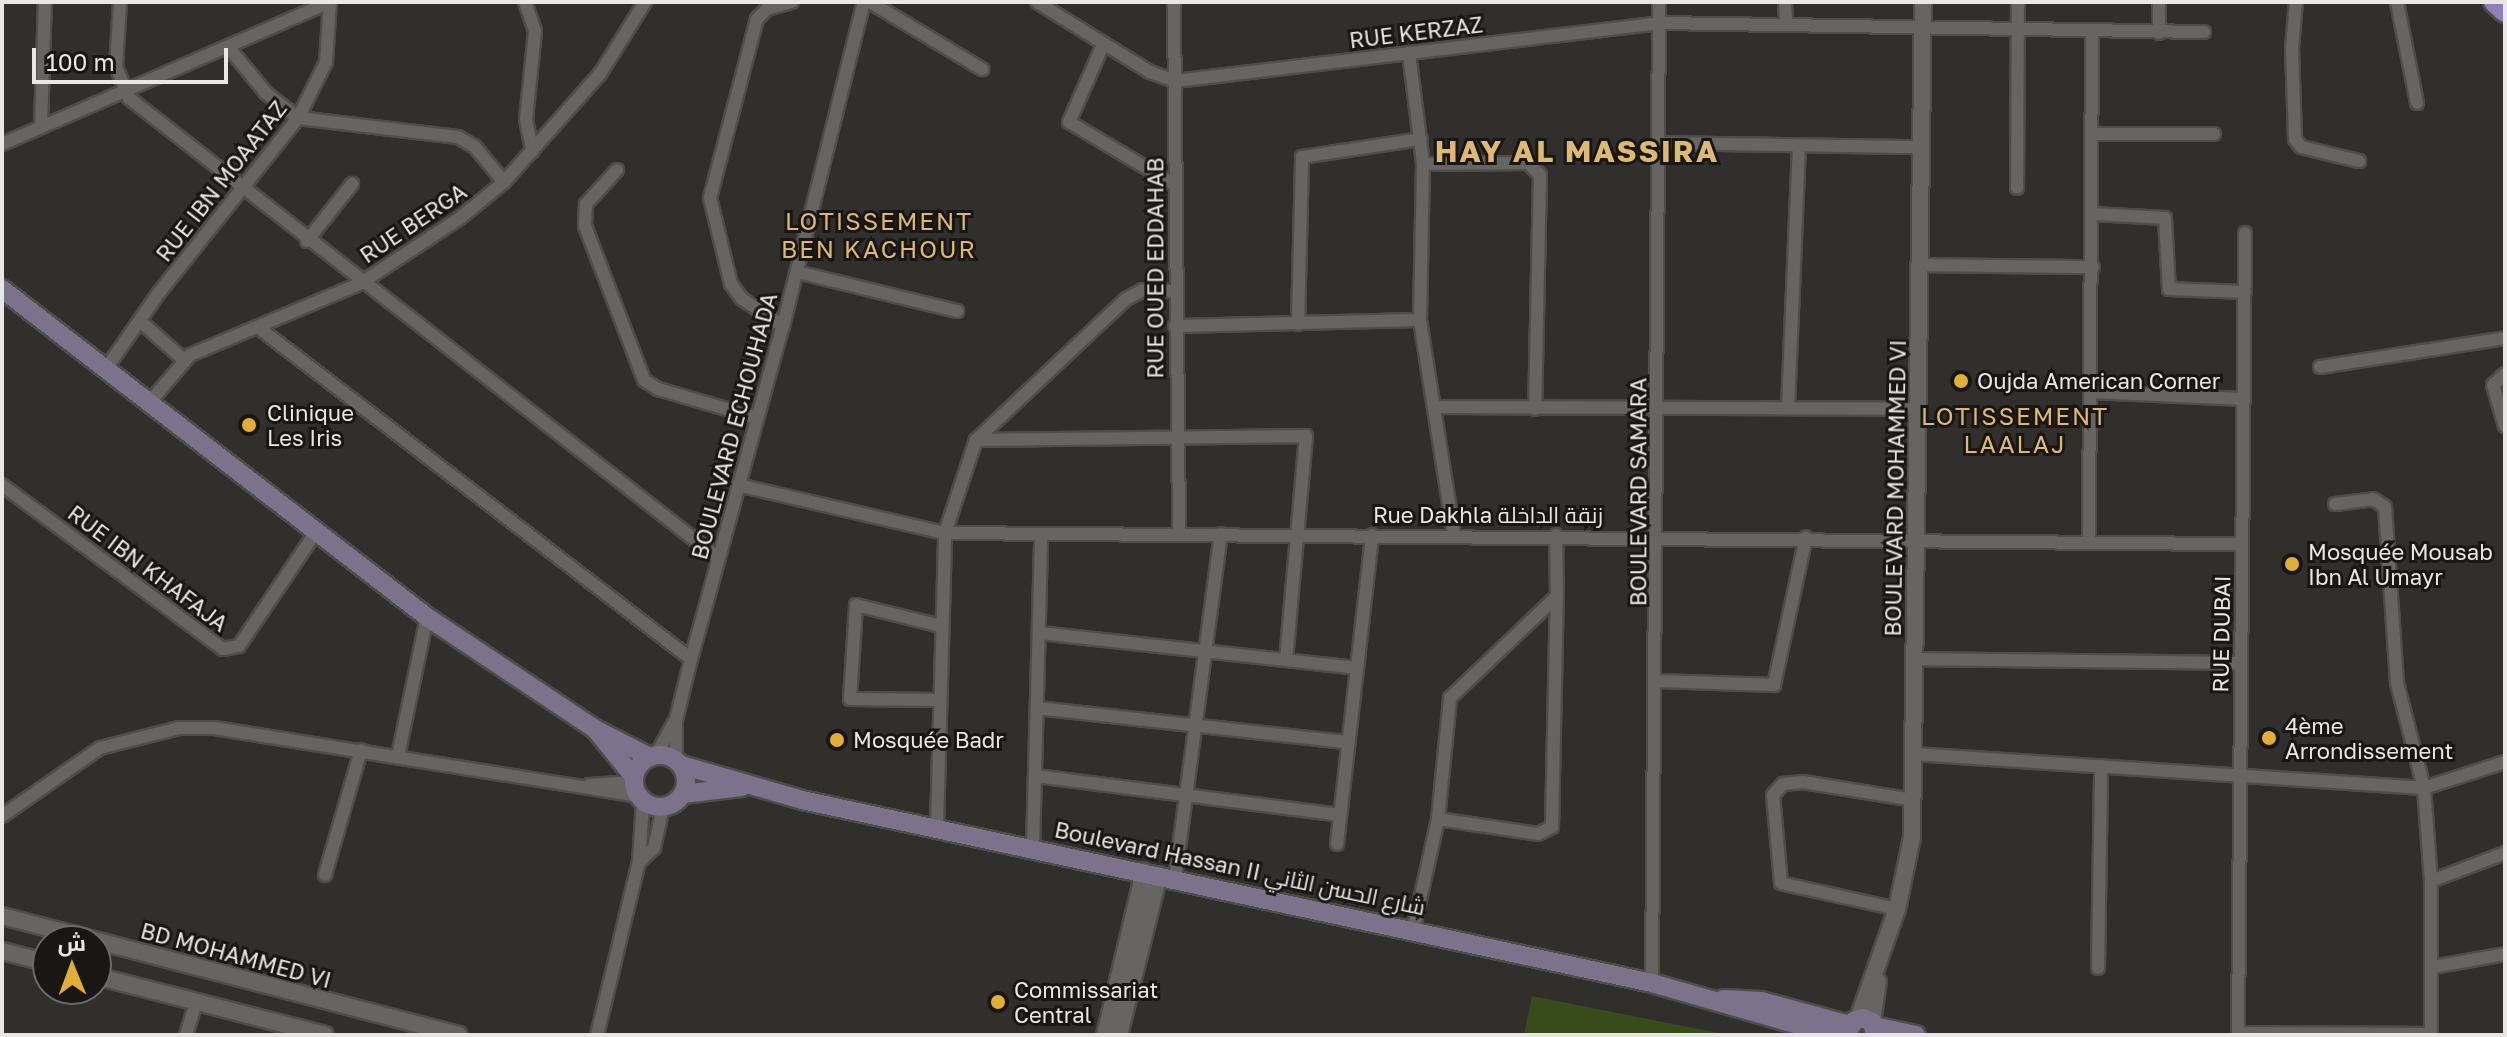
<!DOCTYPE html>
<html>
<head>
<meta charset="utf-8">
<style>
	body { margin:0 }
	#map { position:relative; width:2507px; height:1037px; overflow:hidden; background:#312f2c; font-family:"Golos Text",Cairo,sans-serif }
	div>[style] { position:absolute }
	.green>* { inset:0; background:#374b1b }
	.roads { filter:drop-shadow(2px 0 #4f4d4a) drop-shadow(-2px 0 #4f4d4a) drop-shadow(0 2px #4f4d4a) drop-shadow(0 -2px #4f4d4a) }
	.minor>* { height:12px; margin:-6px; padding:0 6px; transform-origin:6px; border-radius:6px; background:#676561 }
	.tertiary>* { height:16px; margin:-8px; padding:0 8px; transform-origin:8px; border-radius:8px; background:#676561 }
	.secondary>* { height:18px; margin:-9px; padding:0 9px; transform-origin:9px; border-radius:9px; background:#7c728c }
	.secondary>.ring { margin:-9px; padding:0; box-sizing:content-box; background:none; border:18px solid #7c728c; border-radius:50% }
	.primary>* { height:20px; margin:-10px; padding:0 10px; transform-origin:10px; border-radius:10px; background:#907fb7 }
	.dots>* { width:22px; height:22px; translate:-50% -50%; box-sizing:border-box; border:4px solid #181716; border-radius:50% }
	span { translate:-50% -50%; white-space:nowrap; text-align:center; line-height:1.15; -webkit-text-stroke:6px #181716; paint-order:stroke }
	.street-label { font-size:22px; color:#e8e7e5 }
	.poi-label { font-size:22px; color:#e8e7e5 }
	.left { translate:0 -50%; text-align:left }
	.neighbourhood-label { font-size:24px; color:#deb971; letter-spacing:2px }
	.district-label { font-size:30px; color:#deb971; font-weight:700; letter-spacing:2px }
	.frame { position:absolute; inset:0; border:4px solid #e8e7e5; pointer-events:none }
	.north { position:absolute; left:32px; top:925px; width:80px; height:80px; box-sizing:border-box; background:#181716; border:2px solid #6b6a69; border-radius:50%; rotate:359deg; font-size:22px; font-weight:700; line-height:32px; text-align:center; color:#e8e7e5 }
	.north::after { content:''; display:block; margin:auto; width:28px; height:36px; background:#e3ae35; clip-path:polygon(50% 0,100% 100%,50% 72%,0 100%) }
	.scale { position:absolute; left:32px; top:48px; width:196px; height:36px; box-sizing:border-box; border:4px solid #e8e7e5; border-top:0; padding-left:10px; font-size:24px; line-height:28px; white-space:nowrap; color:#e8e7e5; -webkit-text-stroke:6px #181716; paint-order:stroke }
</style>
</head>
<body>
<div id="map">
	<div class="green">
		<div style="clip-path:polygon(1532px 996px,1729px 1035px,1524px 1035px)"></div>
	</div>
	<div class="roads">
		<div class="minor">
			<div style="left:120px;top:2px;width:65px;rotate:93.5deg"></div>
			<div style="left:116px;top:67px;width:34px;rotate:67deg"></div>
			<div style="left:129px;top:98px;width:747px;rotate:37.99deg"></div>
			<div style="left:525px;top:2px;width:31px;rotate:71deg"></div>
			<div style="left:535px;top:31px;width:88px;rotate:95.8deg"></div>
			<div style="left:526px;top:119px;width:33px;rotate:79deg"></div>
			<div style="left:870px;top:2px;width:131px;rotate:30.9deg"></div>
			<div style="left:1037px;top:2px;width:133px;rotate:31.8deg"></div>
			<div style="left:1150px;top:72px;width:27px;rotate:20deg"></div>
			<div style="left:1175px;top:81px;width:487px;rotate:-6.8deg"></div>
			<div style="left:1659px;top:23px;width:545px;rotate:0.95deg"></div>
			<div style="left:1174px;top:2px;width:531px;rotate:89.46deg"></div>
			<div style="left:1785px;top:2px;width:22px;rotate:87deg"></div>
			<div style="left:2159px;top:2px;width:31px;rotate:90deg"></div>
			<div style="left:2296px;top:2px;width:46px;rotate:95deg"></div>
			<div style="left:2292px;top:48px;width:91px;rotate:88.1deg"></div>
			<div style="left:2295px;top:139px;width:10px;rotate:53deg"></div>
			<div style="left:2301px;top:147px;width:60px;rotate:13.6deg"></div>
			<div style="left:2397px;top:2px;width:103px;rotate:78.8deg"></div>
			<div style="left:1103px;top:45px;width:84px;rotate:113.8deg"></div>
			<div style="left:1069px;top:122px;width:123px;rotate:30.7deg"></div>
			<div style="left:229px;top:48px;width:58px;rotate:50.6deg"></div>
			<div style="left:266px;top:93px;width:41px;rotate:38deg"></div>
			<div style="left:298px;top:118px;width:161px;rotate:6.8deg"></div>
			<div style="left:458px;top:137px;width:20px;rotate:30deg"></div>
			<div style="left:475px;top:147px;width:45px;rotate:50.4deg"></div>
			<div style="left:1409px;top:53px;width:112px;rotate:82.8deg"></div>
			<div style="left:1423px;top:164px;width:156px;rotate:91.1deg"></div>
			<div style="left:1420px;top:320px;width:217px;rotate:81deg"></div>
			<div style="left:41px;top:126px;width:124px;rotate:-88.2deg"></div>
			<div style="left:2094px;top:134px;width:120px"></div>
			<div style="left:1658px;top:143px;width:263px;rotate:0.9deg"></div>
			<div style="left:2px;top:144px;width:357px;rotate:-23.4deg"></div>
			<div style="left:1423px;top:164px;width:105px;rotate:-0.5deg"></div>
			<div style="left:1528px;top:163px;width:17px;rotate:45deg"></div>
			<div style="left:1540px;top:175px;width:234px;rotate:91.2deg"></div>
			<div style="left:617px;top:170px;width:46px;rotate:132.4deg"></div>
			<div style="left:586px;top:204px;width:22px;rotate:93deg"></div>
			<div style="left:585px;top:226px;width:165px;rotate:69deg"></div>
			<div style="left:644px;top:380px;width:17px;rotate:33deg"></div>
			<div style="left:658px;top:389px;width:100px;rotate:16.3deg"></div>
			<div style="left:2017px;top:188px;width:186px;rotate:-89.7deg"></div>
			<div style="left:2094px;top:214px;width:71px;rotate:3.2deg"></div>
			<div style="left:2165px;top:218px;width:71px;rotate:86.8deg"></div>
			<div style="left:2169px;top:289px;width:76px;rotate:2.3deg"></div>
			<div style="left:307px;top:241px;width:73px;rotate:-51.7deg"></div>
			<div style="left:1920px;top:265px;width:173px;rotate:0.7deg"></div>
			<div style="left:797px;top:272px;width:165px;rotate:13.7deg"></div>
			<div style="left:140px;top:321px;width:57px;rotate:41.5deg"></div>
			<div style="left:1298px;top:324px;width:167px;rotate:-88.6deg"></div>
			<div style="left:1302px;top:157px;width:120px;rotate:-8.6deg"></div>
			<div style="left:783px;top:326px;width:49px;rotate:-146.6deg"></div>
			<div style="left:742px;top:299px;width:19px;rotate:-126deg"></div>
			<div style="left:731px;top:284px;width:89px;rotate:-103.7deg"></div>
			<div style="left:710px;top:198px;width:185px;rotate:-75.3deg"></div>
			<div style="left:757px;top:19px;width:14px;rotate:-45deg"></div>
			<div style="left:767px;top:9px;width:26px;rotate:-16deg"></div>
			<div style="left:1175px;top:326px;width:245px;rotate:-1.4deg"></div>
			<div style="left:259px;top:328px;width:544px;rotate:37.46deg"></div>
			<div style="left:2320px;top:367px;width:187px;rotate:-8.9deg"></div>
			<div style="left:105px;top:370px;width:93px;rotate:-55.1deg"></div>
			<div style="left:158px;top:294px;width:225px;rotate:-51.5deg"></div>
			<div style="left:298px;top:118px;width:63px;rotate:-63.4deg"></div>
			<div style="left:326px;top:62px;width:60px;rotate:-86.2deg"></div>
			<div style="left:2505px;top:374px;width:16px;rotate:137deg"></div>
			<div style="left:2493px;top:385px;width:43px;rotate:73.7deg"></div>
			<div style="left:2091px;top:392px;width:152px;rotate:2.6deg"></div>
			<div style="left:149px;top:403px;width:63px;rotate:-49.5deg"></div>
			<div style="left:190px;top:355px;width:186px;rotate:-22.8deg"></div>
			<div style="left:361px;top:283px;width:118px;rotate:-33.3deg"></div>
			<div style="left:460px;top:218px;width:57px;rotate:-39.3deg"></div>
			<div style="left:504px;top:182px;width:144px;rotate:-48.4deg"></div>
			<div style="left:600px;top:74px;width:85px;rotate:-58deg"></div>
			<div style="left:1436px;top:407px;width:482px;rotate:0.2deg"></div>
			<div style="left:1788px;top:408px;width:261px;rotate:-87.6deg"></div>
			<div style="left:976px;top:440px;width:330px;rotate:-0.7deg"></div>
			<div style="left:1306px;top:436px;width:225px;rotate:95.1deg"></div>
			<div style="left:2px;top:485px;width:275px;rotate:36.6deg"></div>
			<div style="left:223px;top:649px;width:16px;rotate:-11deg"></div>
			<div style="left:239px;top:646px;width:138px;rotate:-56deg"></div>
			<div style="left:738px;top:485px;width:212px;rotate:13.1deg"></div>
			<div style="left:945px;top:533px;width:1297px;rotate:0.49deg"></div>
			<div style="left:2335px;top:504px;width:38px;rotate:-7deg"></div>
			<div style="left:2373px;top:499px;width:14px;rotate:34deg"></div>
			<div style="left:2385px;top:507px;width:176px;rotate:86.1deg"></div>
			<div style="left:2397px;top:683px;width:108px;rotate:75.6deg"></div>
			<div style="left:2424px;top:788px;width:93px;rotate:85.7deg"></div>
			<div style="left:2431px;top:881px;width:154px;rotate:90deg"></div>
			<div style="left:2089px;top:539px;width:505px;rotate:-89.66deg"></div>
			<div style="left:1040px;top:633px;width:318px;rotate:6.3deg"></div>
			<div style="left:1915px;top:659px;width:326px;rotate:0.7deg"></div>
			<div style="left:1658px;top:681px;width:116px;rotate:2deg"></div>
			<div style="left:1774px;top:685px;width:151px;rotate:-77.8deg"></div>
			<div style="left:939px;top:700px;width:89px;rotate:-179.4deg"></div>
			<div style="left:850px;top:699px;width:94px;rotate:-86.3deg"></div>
			<div style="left:856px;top:605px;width:88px;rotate:13.9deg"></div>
			<div style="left:1037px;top:708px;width:312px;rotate:6.3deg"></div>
			<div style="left:1914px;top:754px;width:511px;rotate:3.81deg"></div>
			<div style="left:2424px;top:788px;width:85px;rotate:-17.8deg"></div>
			<div style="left:656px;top:755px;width:37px;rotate:-61deg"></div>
			<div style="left:398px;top:756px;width:142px;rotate:-78.2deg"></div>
			<div style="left:676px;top:760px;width:40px;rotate:-90deg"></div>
			<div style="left:676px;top:720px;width:63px;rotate:-76.2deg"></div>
			<div style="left:691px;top:659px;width:345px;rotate:-74.6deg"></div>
			<div style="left:783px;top:326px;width:334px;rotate:-76deg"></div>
			<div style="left:1036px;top:776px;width:306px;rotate:7.3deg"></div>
			<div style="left:589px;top:785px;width:45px;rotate:-3.8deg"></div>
			<div style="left:2px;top:816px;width:119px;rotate:-34.8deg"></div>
			<div style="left:100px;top:748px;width:81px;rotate:-14.2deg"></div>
			<div style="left:179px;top:728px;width:35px"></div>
			<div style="left:214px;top:728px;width:429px;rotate:9.1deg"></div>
			<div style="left:1438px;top:819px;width:101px;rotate:8.5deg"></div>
			<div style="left:1538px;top:834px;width:16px;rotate:-27deg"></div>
			<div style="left:1552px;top:827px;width:231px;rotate:-88.8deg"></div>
			<div style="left:937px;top:826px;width:293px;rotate:-88.4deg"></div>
			<div style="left:945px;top:533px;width:98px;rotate:-71.6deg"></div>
			<div style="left:976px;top:440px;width:206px;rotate:-43.2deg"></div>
			<div style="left:1126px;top:299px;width:19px;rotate:-28deg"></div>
			<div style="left:1143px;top:290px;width:32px;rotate:2deg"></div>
			<div style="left:1337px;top:844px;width:311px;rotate:-83.5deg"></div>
			<div style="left:1033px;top:848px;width:314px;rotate:-88.5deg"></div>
			<div style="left:639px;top:862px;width:21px;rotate:-43deg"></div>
			<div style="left:654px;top:848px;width:42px;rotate:-77.6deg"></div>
			<div style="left:325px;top:875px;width:130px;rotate:-73.9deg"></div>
			<div style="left:1175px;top:878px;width:347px;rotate:-82.4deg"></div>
			<div style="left:2431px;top:881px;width:79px;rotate:-20.7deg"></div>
			<div style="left:1897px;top:909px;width:119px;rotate:-167.4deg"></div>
			<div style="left:1781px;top:883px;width:88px;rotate:-95.2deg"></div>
			<div style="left:1773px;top:795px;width:15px;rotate:-48deg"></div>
			<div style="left:1783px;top:784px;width:20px;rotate:-6deg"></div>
			<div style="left:1803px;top:782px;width:111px;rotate:9.3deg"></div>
			<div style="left:1413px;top:931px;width:115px;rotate:-77.4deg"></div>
			<div style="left:1438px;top:819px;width:122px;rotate:-84.3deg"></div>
			<div style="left:1450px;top:698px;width:148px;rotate:-43.6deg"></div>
			<div style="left:1557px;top:596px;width:61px;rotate:-90.9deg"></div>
			<div style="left:2433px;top:967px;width:73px;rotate:-10.2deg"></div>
			<div style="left:2098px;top:968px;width:202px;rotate:-89.1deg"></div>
			<div style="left:1652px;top:983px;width:981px;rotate:-89.59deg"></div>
			<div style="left:2238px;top:1033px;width:193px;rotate:0.3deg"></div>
			<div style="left:186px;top:1035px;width:34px;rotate:-73deg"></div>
			<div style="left:597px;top:1035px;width:178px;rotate:-76.4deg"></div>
			<div style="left:639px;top:862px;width:61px;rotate:-86.2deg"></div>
			<div style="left:2238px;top:1035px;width:802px;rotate:-89.5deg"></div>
		</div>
		<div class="tertiary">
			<div style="left:2px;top:916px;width:472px;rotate:14.6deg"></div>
			<div style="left:2px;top:951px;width:48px;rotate:14.6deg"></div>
			<div style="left:96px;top:976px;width:236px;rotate:14.4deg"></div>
			<div style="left:1858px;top:1019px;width:117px;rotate:-70.5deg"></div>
			<div style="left:1897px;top:909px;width:74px;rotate:-78.2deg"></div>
			<div style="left:1912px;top:837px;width:835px;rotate:-89.25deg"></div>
			<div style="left:1872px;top:1022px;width:41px;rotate:-81.7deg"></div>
			<div style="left:1105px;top:1035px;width:168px;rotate:-76.5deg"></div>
			<div style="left:1119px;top:1035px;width:165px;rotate:-76deg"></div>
		</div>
		<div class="secondary">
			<div style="left:2px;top:289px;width:537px;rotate:37.66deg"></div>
			<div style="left:427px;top:617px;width:202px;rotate:33.7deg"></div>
			<div style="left:595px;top:729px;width:62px;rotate:27deg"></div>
			<div style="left:595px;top:729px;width:62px;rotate:50.9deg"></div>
			<div class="ring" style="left:634px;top:755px;width:34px;height:34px"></div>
			<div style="left:681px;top:765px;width:126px;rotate:16.1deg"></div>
			<div style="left:802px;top:800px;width:869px;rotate:12.15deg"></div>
			<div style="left:1652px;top:983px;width:188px;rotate:16deg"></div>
			<div style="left:683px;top:794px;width:59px;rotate:-6.8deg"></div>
			<div style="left:1724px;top:999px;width:37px;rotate:3deg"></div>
			<div style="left:1761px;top:1001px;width:92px;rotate:15.1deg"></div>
			<div style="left:1874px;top:1026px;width:43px;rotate:12.1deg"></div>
			<div style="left:1848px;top:1032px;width:13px;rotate:-61deg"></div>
			<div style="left:1854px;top:1021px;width:9px;rotate:-18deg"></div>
			<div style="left:1863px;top:1018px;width:10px;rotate:24deg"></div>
			<div style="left:1872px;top:1022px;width:13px;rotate:77deg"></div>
		</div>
		<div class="primary">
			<div style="left:2494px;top:2px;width:15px;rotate:42deg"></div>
		</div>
	</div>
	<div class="dots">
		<div style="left:1961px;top:381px;background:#e3ae35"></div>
		<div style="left:249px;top:425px;background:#e3ae35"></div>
		<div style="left:2292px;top:564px;background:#e3ae35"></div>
		<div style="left:2269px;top:738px;background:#e3ae35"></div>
		<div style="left:837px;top:740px;background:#e3ae35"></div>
		<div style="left:998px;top:1002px;background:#e3ae35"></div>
	</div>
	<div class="street-label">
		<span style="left:1416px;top:32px;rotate:-7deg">RUE KERZAZ</span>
		<span style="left:221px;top:181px;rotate:-52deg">RUE IBN MOAATAZ</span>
		<span style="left:413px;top:223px;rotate:-34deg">RUE BERGA</span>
		<span style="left:1155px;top:268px;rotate:-90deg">RUE OUED EDDAHAB</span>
		<span style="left:734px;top:426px;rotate:-75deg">BOULEVARD ECHOUHADA</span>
		<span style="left:1895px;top:488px;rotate:-89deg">BOULEVARD MOHAMMED VI</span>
		<span style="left:1638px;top:492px;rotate:-90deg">BOULEVARD SAMARA</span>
		<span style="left:1488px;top:515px">Rue Dakhla زنقة الداخلة</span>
		<span style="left:148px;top:568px;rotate:37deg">RUE IBN KHAFAJA</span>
		<span style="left:2221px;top:634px;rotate:-89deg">RUE DUBAI</span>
		<span style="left:1240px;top:868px;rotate:12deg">Boulevard Hassan II شارع الحسن الثاني</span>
		<span style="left:236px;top:955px;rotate:15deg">BD MOHAMMED VI</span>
	</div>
	<div class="poi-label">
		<span class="left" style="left:1977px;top:381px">Oujda American Corner</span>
		<span class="left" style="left:267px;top:425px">Clinique<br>Les Iris</span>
		<span class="left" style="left:2308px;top:564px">Mosquée Mousab<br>Ibn Al Umayr</span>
		<span class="left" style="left:2285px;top:738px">4ème<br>Arrondissement</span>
		<span class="left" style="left:853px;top:740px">Mosquée Badr</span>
		<span class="left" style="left:1014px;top:1002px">Commissariat<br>Central</span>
	</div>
	<div class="neighbourhood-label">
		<span style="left:879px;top:235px">LOTISSEMENT<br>BEN KACHOUR</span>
		<span style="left:2015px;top:430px">LOTISSEMENT<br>LAALAJ</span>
	</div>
	<div class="district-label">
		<span style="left:1577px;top:151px">HAY AL MASSIRA</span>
	</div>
	<div class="frame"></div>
	<div class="north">ش</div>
	<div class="scale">100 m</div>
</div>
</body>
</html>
